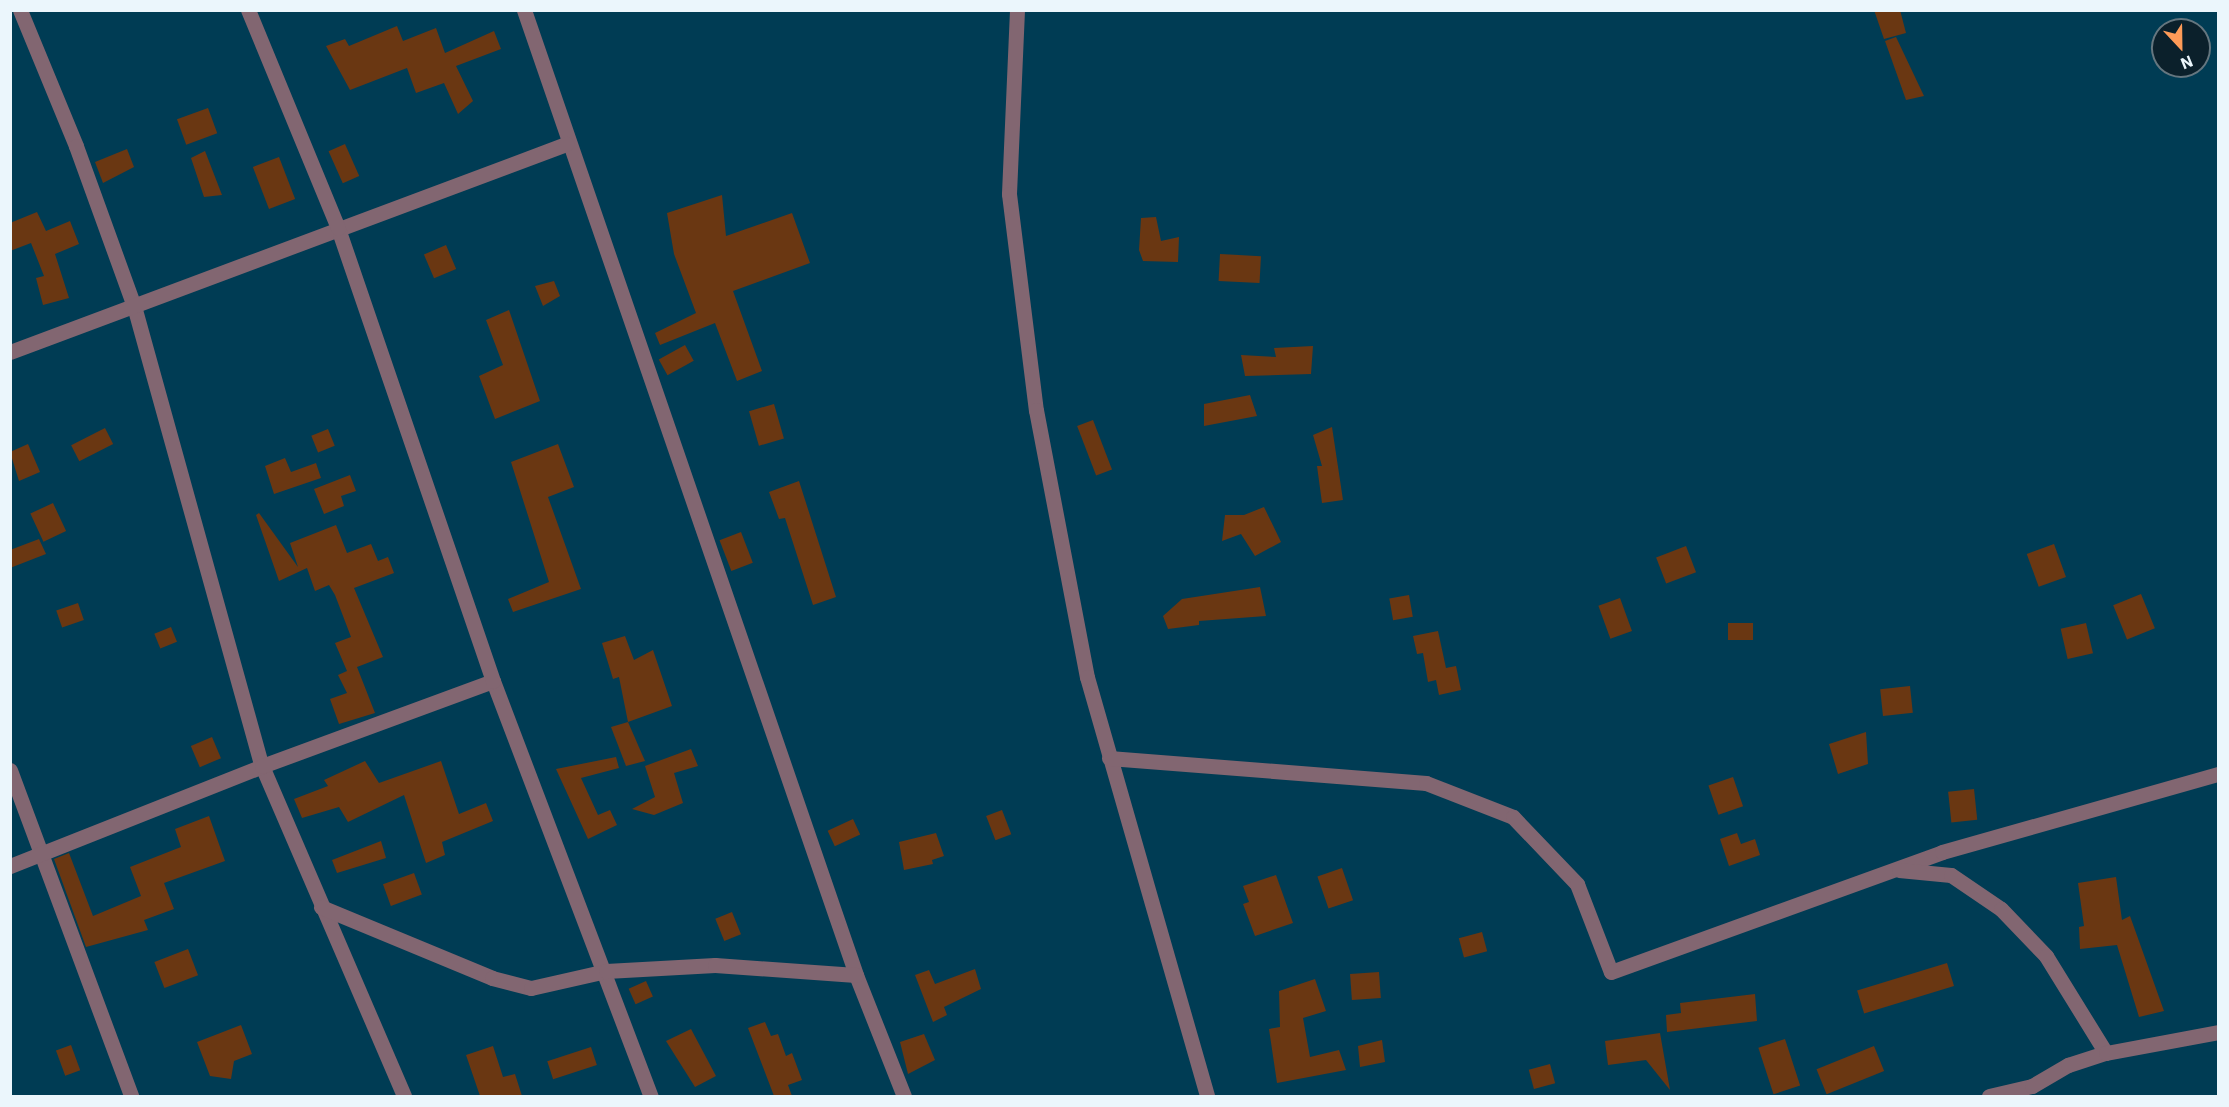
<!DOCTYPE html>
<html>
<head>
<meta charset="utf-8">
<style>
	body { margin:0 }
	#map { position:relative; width:2229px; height:1107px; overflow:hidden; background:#003c54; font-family:"IBM Plex Sans",sans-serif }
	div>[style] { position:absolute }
	.building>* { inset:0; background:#6a3712; transform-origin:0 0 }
	.minor>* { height:15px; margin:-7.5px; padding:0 7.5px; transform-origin:7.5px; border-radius:7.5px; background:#826671 }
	span { translate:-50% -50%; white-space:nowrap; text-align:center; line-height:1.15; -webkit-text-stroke:4.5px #0b202b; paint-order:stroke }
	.frame { position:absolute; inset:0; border:12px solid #ebf6fc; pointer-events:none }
	.north { position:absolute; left:2151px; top:18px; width:60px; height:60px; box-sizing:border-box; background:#0b202b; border:2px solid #65767f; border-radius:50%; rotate:158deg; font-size:16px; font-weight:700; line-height:24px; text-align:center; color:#ebf6fc }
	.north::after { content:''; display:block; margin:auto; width:21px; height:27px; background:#fe9b58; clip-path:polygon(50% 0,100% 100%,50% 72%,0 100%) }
</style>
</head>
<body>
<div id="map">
	<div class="building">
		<div style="clip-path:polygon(1874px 10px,1900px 10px,1906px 33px,1884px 39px)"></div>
		<div style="clip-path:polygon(397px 26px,403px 41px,436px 28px,445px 53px,494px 31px,501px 49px,456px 66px,473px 101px,458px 114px,444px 83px,416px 93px,407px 68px,350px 90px,326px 46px,345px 39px,349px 46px)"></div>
		<div style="clip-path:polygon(1896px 37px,1924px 96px,1906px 100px,1885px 41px)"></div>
		<div style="left:208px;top:108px;width:27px;height:33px;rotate:70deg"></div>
		<div style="left:345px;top:144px;width:35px;height:18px;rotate:66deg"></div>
		<div style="clip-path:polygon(127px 149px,134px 167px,103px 183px,95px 162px)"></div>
		<div style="clip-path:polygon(205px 151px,222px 195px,204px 197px,191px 158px)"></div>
		<div style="left:279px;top:157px;width:45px;height:28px;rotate:69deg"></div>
		<div style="clip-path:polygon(722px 195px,726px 236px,792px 213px,810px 263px,733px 291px,762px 371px,737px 381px,715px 323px,660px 345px,655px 333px,696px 313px,674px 254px,667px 213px)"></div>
		<div style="clip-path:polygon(37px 212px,46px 231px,70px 221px,79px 244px,55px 254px,69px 298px,43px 305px,36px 278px,44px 276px,31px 243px,10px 251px,10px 223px)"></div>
		<div style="clip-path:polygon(1156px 217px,1161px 241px,1179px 237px,1178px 262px,1143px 261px,1139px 250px,1141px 218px)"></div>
		<div style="left:446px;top:245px;width:26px;height:24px;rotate:67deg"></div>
		<div style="left:1220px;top:254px;width:41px;height:27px;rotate:3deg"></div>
		<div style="clip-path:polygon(554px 281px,560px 296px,543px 306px,535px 286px)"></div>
		<div style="clip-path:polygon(509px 310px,540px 401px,495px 419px,479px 376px,503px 365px,486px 320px)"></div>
		<div style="left:685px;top:345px;width:18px;height:30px;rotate:61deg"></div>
		<div style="clip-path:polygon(1313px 346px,1311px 374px,1245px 376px,1241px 355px,1276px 357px,1274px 348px)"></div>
		<div style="clip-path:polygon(1250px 395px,1257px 416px,1204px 426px,1204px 404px)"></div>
		<div style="left:774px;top:404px;width:36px;height:26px;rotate:74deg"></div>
		<div style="left:1093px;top:420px;width:53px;height:17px;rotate:69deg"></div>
		<div style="clip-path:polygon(1332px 427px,1343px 500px,1322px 503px,1317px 466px,1322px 466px,1313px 435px)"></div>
		<div style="left:105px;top:428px;width:18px;height:38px;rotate:63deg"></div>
		<div style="left:328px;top:429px;width:18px;height:18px;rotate:68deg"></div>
		<div style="clip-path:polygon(28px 444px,40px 472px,19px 481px,10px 452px)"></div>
		<div style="clip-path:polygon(558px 444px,574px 487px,548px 497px,581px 589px,513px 612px,508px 599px,549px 582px,511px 462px)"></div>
		<div style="clip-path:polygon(285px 458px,291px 472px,316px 463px,321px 478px,274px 494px,265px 466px)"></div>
		<div style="clip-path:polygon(350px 475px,356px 491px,341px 496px,344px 506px,324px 514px,314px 489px)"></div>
		<div style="clip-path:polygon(799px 481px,836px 597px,813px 605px,785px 518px,779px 519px,769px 492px)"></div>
		<div style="left:53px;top:503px;width:31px;height:25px;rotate:65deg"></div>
		<div style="clip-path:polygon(1264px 507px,1281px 542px,1255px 556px,1241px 534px,1222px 541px,1225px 515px,1244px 515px)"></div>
		<div style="clip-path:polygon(259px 513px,298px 567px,290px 543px,336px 525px,347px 553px,371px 544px,378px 561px,388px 557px,394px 573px,354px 588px,383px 657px,357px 667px,375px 713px,339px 724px,330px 699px,347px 693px,338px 675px,347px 671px,335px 643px,351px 637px,335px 595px,329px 585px,315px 591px,307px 568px,279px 581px,256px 515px)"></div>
		<div style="left:741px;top:532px;width:33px;height:23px;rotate:69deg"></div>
		<div style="clip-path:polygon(39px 539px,46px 554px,10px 568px,10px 550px)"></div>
		<div style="left:2054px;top:544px;width:35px;height:29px;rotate:70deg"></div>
		<div style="left:1686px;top:546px;width:28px;height:32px;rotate:69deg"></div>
		<div style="clip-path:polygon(1260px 587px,1266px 616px,1199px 621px,1199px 625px,1168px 629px,1163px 616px,1182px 599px)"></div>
		<div style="left:2141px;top:594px;width:37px;height:30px;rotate:68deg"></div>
		<div style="left:1409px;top:595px;width:22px;height:20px;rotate:80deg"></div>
		<div style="left:1620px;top:598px;width:35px;height:23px;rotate:70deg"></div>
		<div style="left:78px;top:603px;width:18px;height:23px;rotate:71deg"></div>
		<div style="left:1728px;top:623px;width:25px;height:17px"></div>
		<div style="left:2086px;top:623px;width:31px;height:26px;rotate:77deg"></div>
		<div style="left:171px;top:627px;width:16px;height:18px;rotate:68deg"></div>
		<div style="clip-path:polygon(1438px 631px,1446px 668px,1456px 666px,1461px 690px,1439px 695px,1436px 680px,1428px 682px,1423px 653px,1417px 654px,1413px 636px)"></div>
		<div style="clip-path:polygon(625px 636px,634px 660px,653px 650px,672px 706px,628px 722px,619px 677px,613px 679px,602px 643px)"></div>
		<div style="left:1910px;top:686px;width:27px;height:30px;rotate:84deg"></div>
		<div style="clip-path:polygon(628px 722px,645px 761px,626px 766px,611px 727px)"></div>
		<div style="clip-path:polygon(1866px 732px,1868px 764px,1838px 774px,1829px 744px)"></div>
		<div style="left:212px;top:737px;width:23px;height:23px;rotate:67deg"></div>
		<div style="clip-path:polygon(691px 749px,698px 766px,674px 773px,683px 803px,654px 815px,632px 809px,655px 797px,645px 766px)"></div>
		<div style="clip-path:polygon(616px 757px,619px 768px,581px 778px,598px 815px,610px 810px,617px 825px,588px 839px,556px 769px)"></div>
		<div style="clip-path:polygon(365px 761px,379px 783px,441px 761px,459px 814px,486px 803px,493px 821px,442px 842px,445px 855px,426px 863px,404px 795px,348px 822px,339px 807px,302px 818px,294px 799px,328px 786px,324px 780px)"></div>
		<div style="left:1733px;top:777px;width:31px;height:26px;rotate:71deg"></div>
		<div style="left:1974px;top:789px;width:31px;height:26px;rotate:84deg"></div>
		<div style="left:1002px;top:810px;width:26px;height:17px;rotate:69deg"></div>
		<div style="clip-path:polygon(209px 816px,225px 861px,164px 883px,174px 909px,144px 920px,148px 930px,86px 947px,54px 859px,69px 853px,93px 916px,141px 896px,130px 867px,181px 847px,175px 829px)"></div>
		<div style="left:853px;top:819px;width:17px;height:28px;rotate:65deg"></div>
		<div style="clip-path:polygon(936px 833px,944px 856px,932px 860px,933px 864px,904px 870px,899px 842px)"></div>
		<div style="clip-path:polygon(1737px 833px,1741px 844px,1755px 839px,1760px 855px,1729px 866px,1720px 839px)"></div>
		<div style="clip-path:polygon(381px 841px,386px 858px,337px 873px,332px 860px)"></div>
		<div style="left:1342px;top:868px;width:34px;height:26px;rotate:71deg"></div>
		<div style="left:414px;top:873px;width:23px;height:33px;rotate:70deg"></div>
		<div style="clip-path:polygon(1276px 875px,1293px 923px,1255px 936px,1243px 904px,1249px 902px,1243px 886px)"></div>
		<div style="clip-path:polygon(2116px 877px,2122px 920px,2130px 916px,2164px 1011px,2139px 1017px,2117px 945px,2080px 949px,2079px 927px,2084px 926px,2078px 883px)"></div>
		<div style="left:732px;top:912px;width:24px;height:18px;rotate:68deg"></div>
		<div style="left:1482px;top:932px;width:20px;height:24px;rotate:75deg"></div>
		<div style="left:188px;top:949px;width:28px;height:36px;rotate:69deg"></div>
		<div style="left:1947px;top:963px;width:24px;height:94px;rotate:73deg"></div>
		<div style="clip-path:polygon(975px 969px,981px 989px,944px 1007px,947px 1015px,933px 1022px,915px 975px,929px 970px,935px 984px)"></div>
		<div style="left:1379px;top:972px;width:26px;height:29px;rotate:86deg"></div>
		<div style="clip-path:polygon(1315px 979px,1326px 1011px,1303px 1018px,1310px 1057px,1339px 1050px,1346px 1070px,1277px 1083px,1269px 1029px,1280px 1027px,1279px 991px)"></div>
		<div style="left:646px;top:981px;width:17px;height:19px;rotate:66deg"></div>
		<div style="clip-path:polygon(1755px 994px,1757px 1021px,1667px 1032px,1666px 1015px,1681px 1013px,1680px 1003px)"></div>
		<div style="clip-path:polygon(765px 1022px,771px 1036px,778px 1034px,786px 1056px,792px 1053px,802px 1080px,788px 1085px,792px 1096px,774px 1096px,748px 1028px)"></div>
		<div style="clip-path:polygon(241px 1025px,252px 1054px,234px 1061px,231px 1079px,210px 1076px,197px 1042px)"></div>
		<div style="clip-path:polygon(691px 1029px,716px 1076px,695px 1087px,666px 1041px)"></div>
		<div style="clip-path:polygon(1660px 1033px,1670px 1090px,1646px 1060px,1608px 1065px,1605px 1041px)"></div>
		<div style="clip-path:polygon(924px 1034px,935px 1060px,908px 1074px,900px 1042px)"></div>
		<div style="left:1785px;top:1039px;width:49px;height:28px;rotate:72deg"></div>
		<div style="clip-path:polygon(1382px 1040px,1385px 1062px,1360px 1067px,1358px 1046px)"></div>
		<div style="left:71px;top:1045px;width:27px;height:16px;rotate:70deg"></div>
		<div style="clip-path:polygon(493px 1046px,503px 1077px,515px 1074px,522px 1096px,480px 1096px,466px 1055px)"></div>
		<div style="left:1874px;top:1046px;width:27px;height:62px;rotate:68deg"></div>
		<div style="left:591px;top:1047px;width:19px;height:46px;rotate:72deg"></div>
		<div style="left:1550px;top:1064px;width:20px;height:22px;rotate:75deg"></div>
	</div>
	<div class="minor">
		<div style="left:20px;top:10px;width:147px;rotate:67.6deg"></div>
		<div style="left:76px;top:146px;width:170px;rotate:70.1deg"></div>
		<div style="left:134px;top:306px;width:477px;rotate:74.5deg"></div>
		<div style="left:262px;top:766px;width:359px;rotate:66.7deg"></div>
		<div style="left:524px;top:10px;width:1021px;rotate:71.01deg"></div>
		<div style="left:856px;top:975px;width:130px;rotate:68.4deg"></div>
		<div style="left:1017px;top:10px;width:184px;rotate:92.5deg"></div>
		<div style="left:1009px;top:194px;width:218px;rotate:82.9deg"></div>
		<div style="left:1036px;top:410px;width:272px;rotate:79.2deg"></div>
		<div style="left:1087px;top:677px;width:436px;rotate:74deg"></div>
		<div style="left:10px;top:352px;width:594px;rotate:-20.51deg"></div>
		<div style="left:493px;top:681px;width:444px;rotate:69.2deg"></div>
		<div style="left:1109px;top:758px;width:318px;rotate:4.5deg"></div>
		<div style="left:1426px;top:783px;width:93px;rotate:21.3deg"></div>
		<div style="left:1513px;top:817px;width:93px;rotate:46.3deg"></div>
		<div style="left:1577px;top:884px;width:94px;rotate:68.9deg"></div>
		<div style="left:1611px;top:972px;width:352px;rotate:-19.9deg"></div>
		<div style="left:1942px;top:852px;width:287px;rotate:-15.8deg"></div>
		<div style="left:10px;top:770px;width:348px;rotate:69.6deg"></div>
		<div style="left:10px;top:866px;width:271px;rotate:-21.6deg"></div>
		<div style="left:262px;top:766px;width:246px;rotate:-20.2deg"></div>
		<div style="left:493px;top:681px;width:479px;rotate:-108.9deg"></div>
		<div style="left:338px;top:228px;width:236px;rotate:-112.4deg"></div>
		<div style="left:1899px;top:870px;width:52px;rotate:5.5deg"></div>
		<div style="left:1951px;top:875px;width:60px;rotate:34.2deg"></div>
		<div style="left:2001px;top:909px;width:65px;rotate:46.2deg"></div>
		<div style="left:2046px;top:956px;width:114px;rotate:58.3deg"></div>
		<div style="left:321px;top:907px;width:185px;rotate:22.5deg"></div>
		<div style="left:492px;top:978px;width:40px;rotate:14.4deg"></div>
		<div style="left:531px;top:988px;width:77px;rotate:-12.8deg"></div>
		<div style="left:606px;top:971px;width:109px;rotate:-3.2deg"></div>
		<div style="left:715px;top:965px;width:141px;rotate:4.1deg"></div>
		<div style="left:1989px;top:1096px;width:44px;rotate:-13.1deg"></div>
		<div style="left:2032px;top:1086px;width:42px;rotate:-30.3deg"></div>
		<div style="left:2068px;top:1065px;width:40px;rotate:-18deg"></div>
		<div style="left:2106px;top:1053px;width:114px;rotate:-10.6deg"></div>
	</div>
	<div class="frame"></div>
	<div class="north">N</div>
</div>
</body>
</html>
